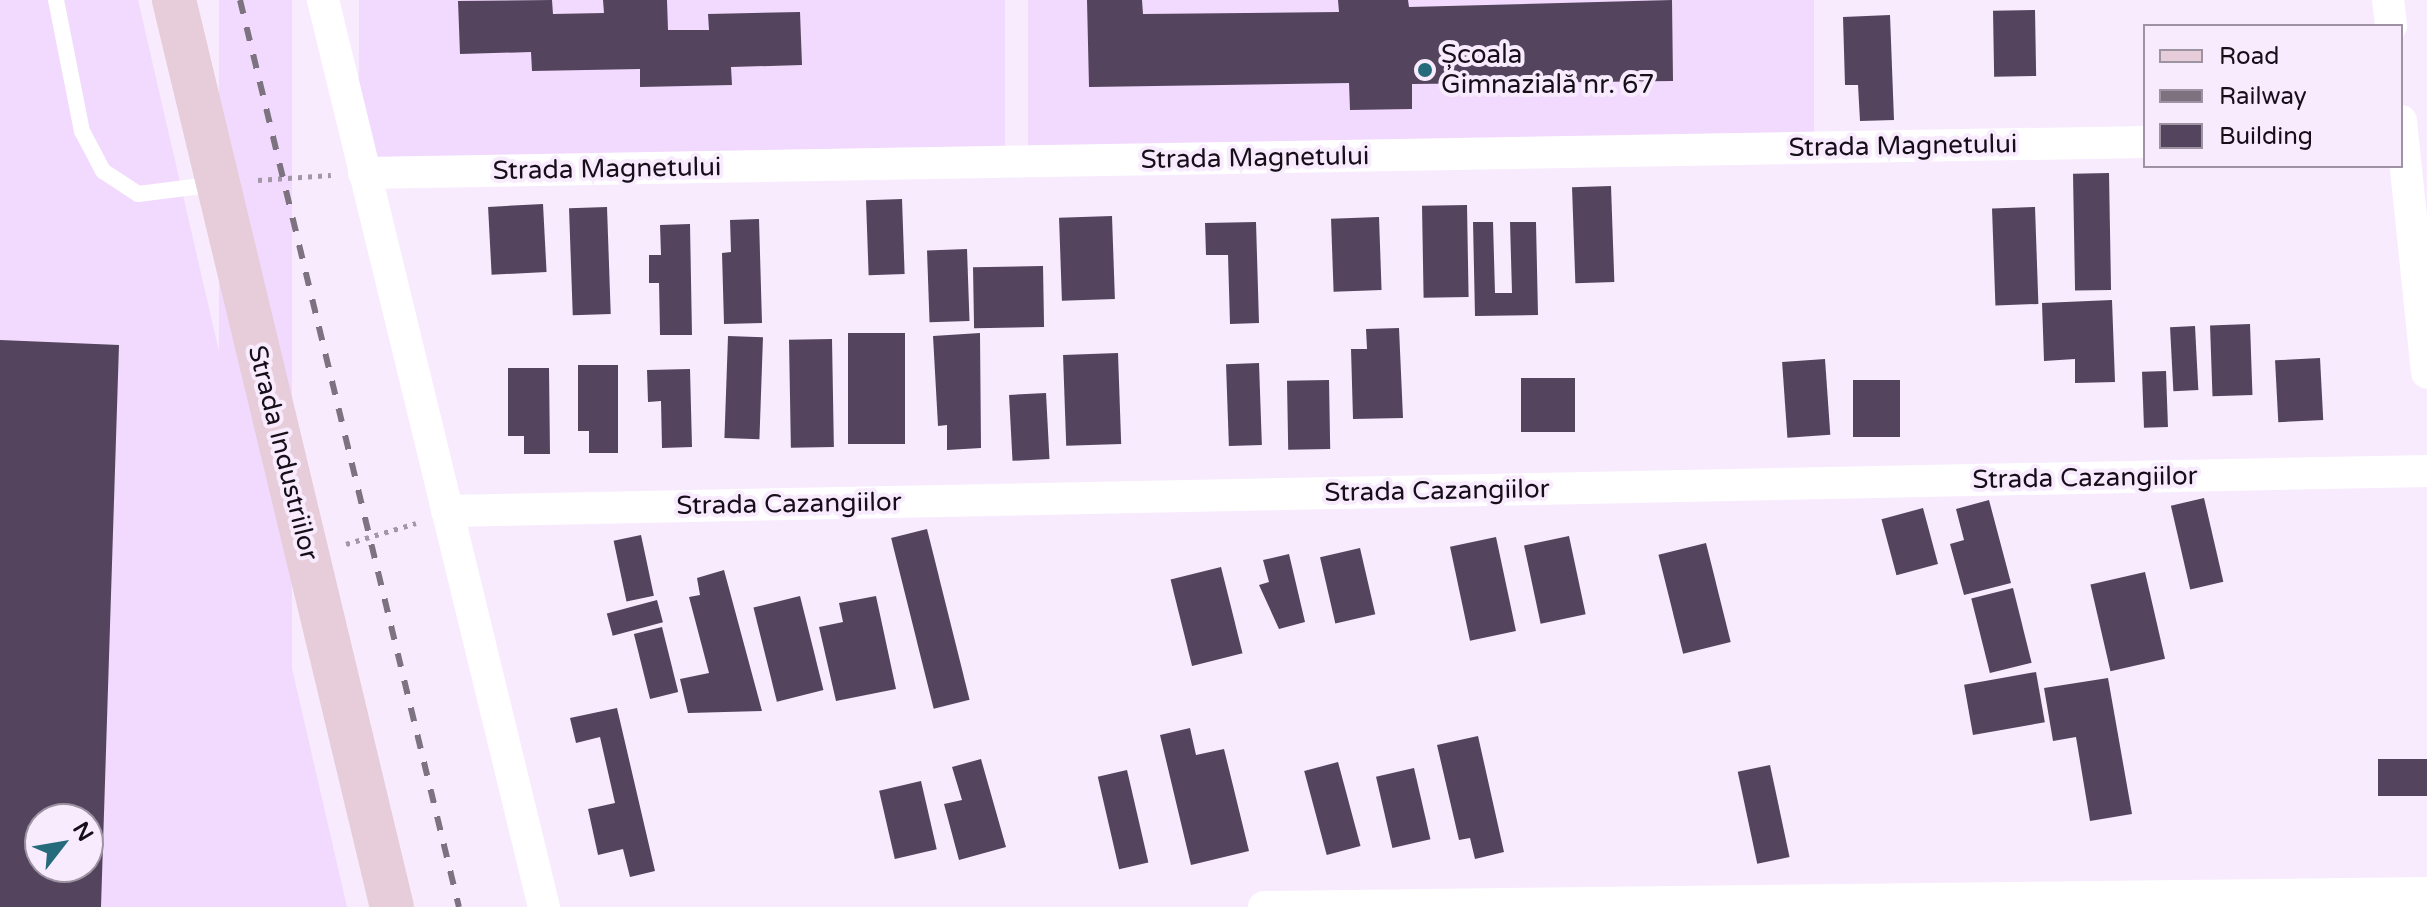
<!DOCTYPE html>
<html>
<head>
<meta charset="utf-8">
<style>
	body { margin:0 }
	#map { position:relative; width:2427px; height:907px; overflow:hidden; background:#f8ebfe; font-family:"Varela Round",sans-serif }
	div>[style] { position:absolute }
	.built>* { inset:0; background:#f2d9fe; transform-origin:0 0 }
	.building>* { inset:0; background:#55445d; transform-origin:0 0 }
	.path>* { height:5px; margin-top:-2.5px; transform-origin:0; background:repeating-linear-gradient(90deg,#a197a6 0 4px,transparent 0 10px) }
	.service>* { height:16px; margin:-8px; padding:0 8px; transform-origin:8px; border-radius:8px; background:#fff }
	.minor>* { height:32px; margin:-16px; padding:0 16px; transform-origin:16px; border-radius:16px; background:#fff }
	.secondary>* { height:44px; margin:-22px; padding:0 22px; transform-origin:22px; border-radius:22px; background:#e7cdd9 }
	.rail>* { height:6px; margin-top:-3px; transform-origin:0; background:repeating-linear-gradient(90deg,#7c7280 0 14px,transparent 0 28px) }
	.dots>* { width:22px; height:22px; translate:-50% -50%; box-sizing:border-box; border:4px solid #f8ebfe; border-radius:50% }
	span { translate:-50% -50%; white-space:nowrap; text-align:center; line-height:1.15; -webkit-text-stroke:8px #f8ebfe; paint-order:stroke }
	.poi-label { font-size:26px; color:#160f19 }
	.left { translate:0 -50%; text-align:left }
	.street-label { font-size:26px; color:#160f19 }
	.legend { position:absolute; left:2143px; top:24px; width:260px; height:144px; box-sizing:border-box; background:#f8ebfe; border:2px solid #9e93a2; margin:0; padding:10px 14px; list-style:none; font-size:24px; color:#160f19 }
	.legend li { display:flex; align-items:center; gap:16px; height:40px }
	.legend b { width:40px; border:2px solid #9e93a2 }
	.north { position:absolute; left:24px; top:803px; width:80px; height:80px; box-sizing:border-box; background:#f8ebfe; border:2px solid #9e93a2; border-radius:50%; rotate:59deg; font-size:22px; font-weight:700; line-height:32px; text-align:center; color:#160f19 }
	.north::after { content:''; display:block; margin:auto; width:28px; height:36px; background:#266b7b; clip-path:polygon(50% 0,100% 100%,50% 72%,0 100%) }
</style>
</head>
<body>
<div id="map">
	<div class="built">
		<div style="clip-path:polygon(evenodd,0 0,138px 0,347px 907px,0 907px,0 0,40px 819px,88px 819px,88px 867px,40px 867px,40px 819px)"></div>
		<div style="left:219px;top:0;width:73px;height:934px"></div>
		<div style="left:359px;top:0;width:646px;height:163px"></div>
		<div style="left:1028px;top:0;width:786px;height:151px"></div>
	</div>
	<div class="building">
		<div style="clip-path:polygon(552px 0,553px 14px,604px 13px,603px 0,667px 0,668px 30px,709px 30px,708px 14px,800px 12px,802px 65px,731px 67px,732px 85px,640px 87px,640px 69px,532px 71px,531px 52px,460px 54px,458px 1px)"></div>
		<div style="clip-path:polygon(1087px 0,1142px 0,1143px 14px,1339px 12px,1338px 0,1408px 0,1409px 7px,1672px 0,1673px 81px,1412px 84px,1412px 109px,1350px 110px,1349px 83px,1089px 87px)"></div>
		<div style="left:2035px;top:10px;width:66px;height:42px;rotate:89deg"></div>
		<div style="clip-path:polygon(1890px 15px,1894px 120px,1860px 121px,1858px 85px,1845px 85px,1843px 17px)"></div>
		<div style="left:2109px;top:173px;width:117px;height:36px;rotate:89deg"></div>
		<div style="left:1611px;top:186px;width:96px;height:39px;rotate:88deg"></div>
		<div style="left:902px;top:199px;width:75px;height:36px;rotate:88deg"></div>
		<div style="left:543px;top:204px;width:68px;height:55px;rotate:87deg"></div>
		<div style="left:1467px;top:205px;width:92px;height:45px;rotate:89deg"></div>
		<div style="left:607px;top:207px;width:107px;height:38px;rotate:88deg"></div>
		<div style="left:2035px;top:207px;width:97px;height:43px;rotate:88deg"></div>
		<div style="left:1112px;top:216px;width:83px;height:53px;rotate:88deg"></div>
		<div style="left:1379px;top:217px;width:73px;height:48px;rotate:88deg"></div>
		<div style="clip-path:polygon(759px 219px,762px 323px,724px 324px,722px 253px,731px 252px,730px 220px)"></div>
		<div style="clip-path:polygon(1256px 222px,1259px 323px,1230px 324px,1228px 255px,1206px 255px,1205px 223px)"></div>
		<div style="clip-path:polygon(1473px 222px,1493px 222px,1495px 293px,1512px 293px,1510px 222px,1536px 222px,1538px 315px,1475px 316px)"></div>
		<div style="clip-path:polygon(690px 224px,692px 335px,660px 335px,659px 283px,649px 283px,649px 255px,661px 255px,660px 225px)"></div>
		<div style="left:967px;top:249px;width:72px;height:40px;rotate:88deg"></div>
		<div style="left:1043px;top:266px;width:61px;height:70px;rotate:89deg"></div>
		<div style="clip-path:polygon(2112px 300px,2115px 382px,2075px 383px,2075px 359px,2044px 361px,2042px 303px)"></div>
		<div style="left:2250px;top:324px;width:71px;height:40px;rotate:88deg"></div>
		<div style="left:2195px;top:326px;width:64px;height:25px;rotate:87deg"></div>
		<div style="clip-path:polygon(1399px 328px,1403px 418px,1353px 419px,1351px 349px,1367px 349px,1366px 329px)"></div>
		<div style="left:848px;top:333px;width:57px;height:111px"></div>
		<div style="clip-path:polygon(980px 333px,981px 448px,947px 450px,947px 425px,938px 426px,933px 336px)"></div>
		<div style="left:728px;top:336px;width:35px;height:102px;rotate:2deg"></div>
		<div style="left:832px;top:339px;width:108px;height:43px;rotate:89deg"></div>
		<div style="clip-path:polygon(evenodd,0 340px,119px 345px,101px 907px,0 907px,0 340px,40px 819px,88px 819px,88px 867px,40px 867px,40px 819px)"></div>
		<div style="left:1118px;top:353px;width:91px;height:55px;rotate:88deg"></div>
		<div style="left:2320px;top:358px;width:62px;height:45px;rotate:87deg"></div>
		<div style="left:1825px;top:359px;width:76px;height:43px;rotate:86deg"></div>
		<div style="left:1259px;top:363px;width:82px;height:33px;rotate:88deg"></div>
		<div style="clip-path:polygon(578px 365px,618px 365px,618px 453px,589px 453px,589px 431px,578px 431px)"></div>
		<div style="clip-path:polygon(508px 368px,549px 368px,550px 454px,524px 454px,524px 436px,508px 436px)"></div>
		<div style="clip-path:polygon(690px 369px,692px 447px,662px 448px,661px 401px,648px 402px,647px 370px)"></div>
		<div style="left:2166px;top:371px;width:56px;height:24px;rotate:88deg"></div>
		<div style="left:1521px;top:378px;width:54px;height:54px"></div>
		<div style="left:1329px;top:380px;width:69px;height:42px;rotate:89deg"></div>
		<div style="left:1853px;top:380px;width:47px;height:57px"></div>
		<div style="left:1046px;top:393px;width:66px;height:37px;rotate:87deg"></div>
		<div style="left:2204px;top:498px;width:86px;height:34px;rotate:77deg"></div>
		<div style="clip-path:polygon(1989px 500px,2011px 583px,1964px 595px,1950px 544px,1964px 540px,1956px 509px)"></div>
		<div style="left:1923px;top:508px;width:58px;height:43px;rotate:75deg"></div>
		<div style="left:927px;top:529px;width:176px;height:37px;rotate:76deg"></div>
		<div style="left:641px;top:535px;width:62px;height:28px;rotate:78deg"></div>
		<div style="left:1569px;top:536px;width:80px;height:46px;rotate:78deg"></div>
		<div style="left:1496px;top:537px;width:96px;height:47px;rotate:78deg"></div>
		<div style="left:1706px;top:543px;width:102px;height:49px;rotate:76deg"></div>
		<div style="left:1360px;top:548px;width:68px;height:41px;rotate:77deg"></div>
		<div style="clip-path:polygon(1289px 554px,1305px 622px,1279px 629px,1259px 585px,1269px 582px,1263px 560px)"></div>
		<div style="left:1221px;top:567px;width:89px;height:52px;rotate:76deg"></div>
		<div style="clip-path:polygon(724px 570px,762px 711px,688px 713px,680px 679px,709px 673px,689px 597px,700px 595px,697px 578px)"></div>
		<div style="left:2145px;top:572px;width:89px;height:56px;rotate:77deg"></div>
		<div style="left:2013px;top:588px;width:77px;height:43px;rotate:76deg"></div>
		<div style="left:800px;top:596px;width:97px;height:48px;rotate:76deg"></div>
		<div style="clip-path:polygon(876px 596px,896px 689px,836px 701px,819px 627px,843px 622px,839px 603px)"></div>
		<div style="left:657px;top:600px;width:23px;height:52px;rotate:75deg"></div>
		<div style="left:662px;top:627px;width:67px;height:29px;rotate:76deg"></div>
		<div style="left:2036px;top:672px;width:51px;height:73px;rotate:80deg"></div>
		<div style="clip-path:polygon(2108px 678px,2132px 814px,2090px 821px,2076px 737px,2053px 741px,2044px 688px)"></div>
		<div style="clip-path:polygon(617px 708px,655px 871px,630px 877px,623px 849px,598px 855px,588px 809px,615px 803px,600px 737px,576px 743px,570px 718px)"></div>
		<div style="clip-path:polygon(1190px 728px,1196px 755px,1224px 749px,1249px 851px,1191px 865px,1160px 735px)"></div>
		<div style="clip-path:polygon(1478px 736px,1504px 852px,1475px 859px,1470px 838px,1459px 840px,1437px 745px)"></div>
		<div style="clip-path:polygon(981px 759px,1006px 847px,959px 860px,944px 804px,962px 800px,952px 767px)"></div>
		<div style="left:2427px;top:759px;width:37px;height:49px;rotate:90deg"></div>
		<div style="left:1338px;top:762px;width:87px;height:35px;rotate:75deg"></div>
		<div style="left:1770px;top:765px;width:94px;height:33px;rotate:78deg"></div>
		<div style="left:1414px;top:768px;width:73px;height:39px;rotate:77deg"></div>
		<div style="left:1127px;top:770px;width:95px;height:30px;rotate:77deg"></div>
		<div style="left:921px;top:781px;width:70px;height:43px;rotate:77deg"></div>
	</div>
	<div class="path">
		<div style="left:258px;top:180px;width:73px;rotate:-3.9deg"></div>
		<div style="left:346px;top:544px;width:73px;rotate:-16.7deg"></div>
	</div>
	<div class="service">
		<div style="left:56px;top:0;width:134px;rotate:78.8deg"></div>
		<div style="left:82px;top:131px;width:45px;rotate:62.3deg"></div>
		<div style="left:103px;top:171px;width:42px;rotate:33.3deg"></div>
		<div style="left:138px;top:194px;width:80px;rotate:-7.2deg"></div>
	</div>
	<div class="minor">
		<div style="left:323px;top:0;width:934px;rotate:76.31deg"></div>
		<div style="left:2388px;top:0;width:26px;rotate:83deg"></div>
		<div style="left:2401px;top:121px;width:253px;rotate:84.1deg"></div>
		<div style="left:364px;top:173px;width:1781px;rotate:-1deg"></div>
		<div style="left:447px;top:511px;width:1980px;rotate:-1.16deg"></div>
		<div style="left:1264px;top:907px;width:1163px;rotate:-0.69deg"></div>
	</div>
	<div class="secondary">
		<div style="left:174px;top:0;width:933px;rotate:76.49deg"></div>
	</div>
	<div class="rail">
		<div style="left:240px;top:0;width:933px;rotate:76.43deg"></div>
	</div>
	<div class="dots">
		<div style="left:1425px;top:70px;background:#266b7b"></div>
	</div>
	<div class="poi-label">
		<span class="left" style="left:1441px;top:70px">Școala<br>Gimnazială nr. 67</span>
	</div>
	<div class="street-label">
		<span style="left:1903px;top:146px;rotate:-1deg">Strada Magnetului</span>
		<span style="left:1255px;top:158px;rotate:-1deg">Strada Magnetului</span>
		<span style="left:607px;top:169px;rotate:-1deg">Strada Magnetului</span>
		<span style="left:283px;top:453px;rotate:76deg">Strada Industriilor</span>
		<span style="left:2085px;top:478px;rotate:-1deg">Strada Cazangiilor</span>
		<span style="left:1437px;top:491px;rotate:-1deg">Strada Cazangiilor</span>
		<span style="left:789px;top:504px;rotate:-1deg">Strada Cazangiilor</span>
	</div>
	<ul class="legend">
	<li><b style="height:10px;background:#e7cdd9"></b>Road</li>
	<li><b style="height:10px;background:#7c7280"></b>Railway</li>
	<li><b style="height:22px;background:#55445d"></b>Building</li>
	</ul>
	<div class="north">N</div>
</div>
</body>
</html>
